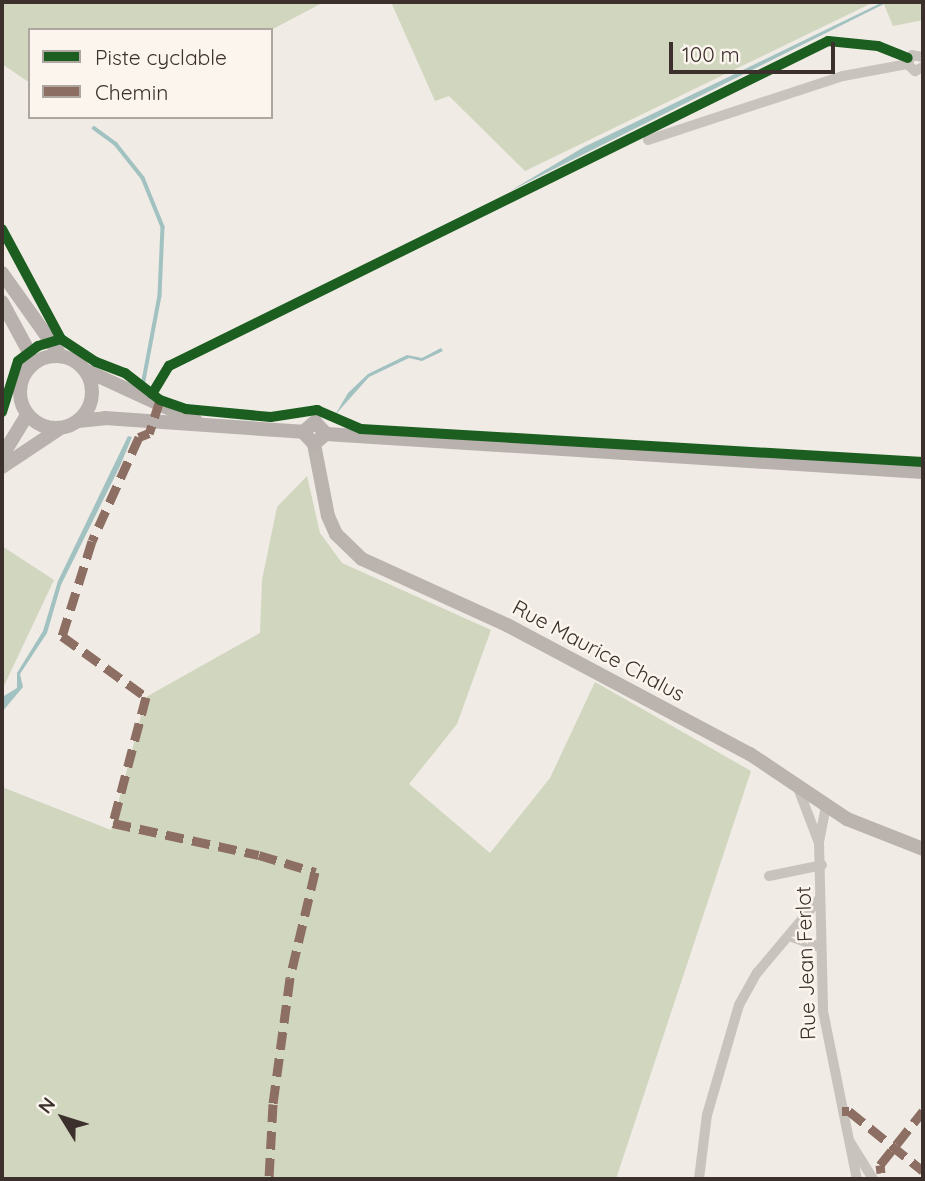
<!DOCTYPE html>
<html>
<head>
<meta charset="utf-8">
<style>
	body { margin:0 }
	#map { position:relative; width:925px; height:1181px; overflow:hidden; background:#f0ebe5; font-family:Quicksand,sans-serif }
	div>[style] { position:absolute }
	.green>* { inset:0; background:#d1d6bf }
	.water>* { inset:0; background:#a1c2c1 }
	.stream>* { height:3.5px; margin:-1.75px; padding:0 1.75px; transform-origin:1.75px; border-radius:1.75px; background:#a1c2c1 }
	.street>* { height:10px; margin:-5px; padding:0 5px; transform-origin:5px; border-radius:5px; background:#c9c3be }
	.secondary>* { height:14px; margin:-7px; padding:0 7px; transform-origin:7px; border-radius:7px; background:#bab3ae }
	.primary>* { height:14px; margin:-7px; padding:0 7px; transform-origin:7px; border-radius:7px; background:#b8b1ad }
	.primary>.ring { margin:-7px; padding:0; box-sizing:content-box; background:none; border:14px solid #b8b1ad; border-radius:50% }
	.quiet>* { height:9px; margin-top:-4.5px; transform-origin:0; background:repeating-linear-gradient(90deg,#8d6e63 0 18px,transparent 0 27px) }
	.cycleway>* { height:10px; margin:-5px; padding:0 5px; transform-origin:5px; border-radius:5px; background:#1b5e20 }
	span { translate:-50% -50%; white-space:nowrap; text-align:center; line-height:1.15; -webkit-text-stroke:5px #fbf5ee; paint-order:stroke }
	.street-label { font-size:21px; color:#3b302b }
	.frame { position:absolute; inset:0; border:4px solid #3b302b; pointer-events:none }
	.legend { position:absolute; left:28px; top:28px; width:245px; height:91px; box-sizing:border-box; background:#fbf5ee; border:2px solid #aea6a0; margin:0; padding:9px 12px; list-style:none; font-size:21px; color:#3b302b }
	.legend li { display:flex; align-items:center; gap:14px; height:35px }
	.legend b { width:35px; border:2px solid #aea6a0 }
	.north { position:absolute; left:28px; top:1083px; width:70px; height:70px; -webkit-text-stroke:5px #fbf5ee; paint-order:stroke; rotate:308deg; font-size:19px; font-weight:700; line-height:28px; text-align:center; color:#3b302b }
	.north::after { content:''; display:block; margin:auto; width:24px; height:32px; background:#3b302b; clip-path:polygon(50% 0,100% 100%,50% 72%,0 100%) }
	.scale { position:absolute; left:669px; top:42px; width:166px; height:32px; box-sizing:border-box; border:4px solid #3b302b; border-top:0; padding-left:9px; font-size:21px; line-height:24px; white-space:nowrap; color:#3b302b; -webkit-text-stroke:5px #fbf5ee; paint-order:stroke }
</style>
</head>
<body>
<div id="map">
	<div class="green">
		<div style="clip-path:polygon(2px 2px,324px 2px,271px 30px,30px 30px,30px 83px,2px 64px)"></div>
		<div style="clip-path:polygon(391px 2px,874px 2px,525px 171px,449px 96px,435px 101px)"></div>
		<div style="clip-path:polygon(883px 2px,923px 2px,923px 20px,893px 26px)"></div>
		<div style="clip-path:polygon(307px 476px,320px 533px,342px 563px,491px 630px,457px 724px,409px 784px,490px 853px,550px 778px,595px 682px,751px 771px,616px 1179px,2px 1179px,2px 787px,111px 830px,146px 697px,260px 633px,262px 580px,277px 507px)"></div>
		<div style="clip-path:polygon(2px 546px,54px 580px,2px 690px)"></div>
	</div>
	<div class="water">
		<div style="clip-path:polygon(883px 2px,884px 4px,510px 191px,584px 147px)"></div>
		<div style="clip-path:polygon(441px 348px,443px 351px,422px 361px,409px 358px,369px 377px,335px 415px,348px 393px,368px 374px,407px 355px,422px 358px)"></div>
		<div style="clip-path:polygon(128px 436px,132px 437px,120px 466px,61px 585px,47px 633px,20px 674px,23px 687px,2px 712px,4px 696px,17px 688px,17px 673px,43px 631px,58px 581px)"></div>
	</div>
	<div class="stream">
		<div style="left:94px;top:128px;width:27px;rotate:36deg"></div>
		<div style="left:116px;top:144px;width:43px;rotate:51.5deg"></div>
		<div style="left:143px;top:178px;width:53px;rotate:67.8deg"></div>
		<div style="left:163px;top:227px;width:69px;rotate:92.5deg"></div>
		<div style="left:160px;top:296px;width:97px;rotate:100.7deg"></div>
	</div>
	<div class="street">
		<div style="left:923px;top:57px;width:11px;rotate:-170deg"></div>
		<div style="left:912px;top:55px;width:10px;rotate:119deg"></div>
		<div style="left:907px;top:64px;width:11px;rotate:41deg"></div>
		<div style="left:915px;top:71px;width:9px;rotate:-27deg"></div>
		<div style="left:648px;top:140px;width:205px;rotate:-18.2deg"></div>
		<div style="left:843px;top:76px;width:65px;rotate:-10.6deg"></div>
		<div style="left:798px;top:788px;width:59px;rotate:69.1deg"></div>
		<div style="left:819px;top:843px;width:168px;rotate:88.6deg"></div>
		<div style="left:823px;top:1011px;width:171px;rotate:78.6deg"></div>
		<div style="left:819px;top:842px;width:36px;rotate:-79deg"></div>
		<div style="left:769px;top:876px;width:54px;rotate:-11.7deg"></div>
		<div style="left:792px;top:937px;width:30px;rotate:20deg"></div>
		<div style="left:850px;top:1142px;width:44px;rotate:58.1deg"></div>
		<div style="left:699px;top:1179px;width:64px;rotate:-82.9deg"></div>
		<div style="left:707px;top:1115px;width:115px;rotate:-73.8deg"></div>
		<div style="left:739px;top:1005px;width:37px;rotate:-61deg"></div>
		<div style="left:757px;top:973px;width:98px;rotate:-50deg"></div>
	</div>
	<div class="secondary">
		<div style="left:314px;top:444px;width:73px;rotate:79deg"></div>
		<div style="left:328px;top:516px;width:20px;rotate:66deg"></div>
		<div style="left:336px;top:534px;width:36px;rotate:44deg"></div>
		<div style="left:362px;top:559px;width:159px;rotate:24.5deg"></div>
		<div style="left:507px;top:625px;width:275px;rotate:28deg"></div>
		<div style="left:750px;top:754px;width:117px;rotate:33.8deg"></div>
		<div style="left:847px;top:819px;width:82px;rotate:21.5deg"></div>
	</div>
	<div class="primary">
		<div style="left:2px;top:273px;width:102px;rotate:54.6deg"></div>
		<div style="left:2px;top:302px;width:57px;rotate:61.6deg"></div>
		<div style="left:29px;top:352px;width:18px;rotate:96deg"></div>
		<div class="ring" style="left:20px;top:356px;width:58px;height:58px"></div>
		<div style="left:85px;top:370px;width:122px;rotate:24.7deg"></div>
		<div style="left:78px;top:421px;width:27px;rotate:-6deg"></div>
		<div style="left:105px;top:418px;width:198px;rotate:4deg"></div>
		<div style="left:303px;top:432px;width:16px;rotate:-40deg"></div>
		<div style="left:315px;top:422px;width:16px;rotate:47deg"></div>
		<div style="left:303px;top:432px;width:16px;rotate:47deg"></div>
		<div style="left:314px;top:444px;width:16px;rotate:-40deg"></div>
		<div style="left:326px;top:434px;width:598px;rotate:3.64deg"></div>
		<div style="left:2px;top:456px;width:48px;rotate:-58.6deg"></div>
		<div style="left:2px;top:467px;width:69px;rotate:-33.7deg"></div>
	</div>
	<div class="quiet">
		<div style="left:160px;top:400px;width:35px;rotate:108deg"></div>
		<div style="left:149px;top:433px;width:11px;rotate:158deg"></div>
		<div style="left:139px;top:437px;width:114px;rotate:114.3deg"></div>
		<div style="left:92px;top:541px;width:100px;rotate:107.5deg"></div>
		<div style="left:62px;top:636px;width:104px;rotate:36deg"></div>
		<div style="left:146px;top:697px;width:130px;rotate:104.7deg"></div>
		<div style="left:113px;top:823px;width:149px;rotate:12.4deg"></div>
		<div style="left:259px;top:855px;width:59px;rotate:16.9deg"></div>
		<div style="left:315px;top:872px;width:109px;rotate:103.3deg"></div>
		<div style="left:290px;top:978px;width:127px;rotate:97.7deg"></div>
		<div style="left:273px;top:1104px;width:75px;rotate:93.1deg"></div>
		<div style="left:842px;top:1111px;width:7px"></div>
		<div style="left:849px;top:1111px;width:95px;rotate:39deg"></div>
		<div style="left:881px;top:1173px;width:8px;rotate:-97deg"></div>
		<div style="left:880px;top:1165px;width:69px;rotate:-51.5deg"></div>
	</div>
	<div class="cycleway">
		<div style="left:2px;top:229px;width:125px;rotate:61.8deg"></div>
		<div style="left:61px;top:339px;width:42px;rotate:33.3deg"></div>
		<div style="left:96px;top:362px;width:31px;rotate:21deg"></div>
		<div style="left:125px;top:373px;width:44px;rotate:37.6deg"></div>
		<div style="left:160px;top:400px;width:28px;rotate:19deg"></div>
		<div style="left:186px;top:409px;width:85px;rotate:5.4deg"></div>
		<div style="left:271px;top:417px;width:47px;rotate:-8.7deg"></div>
		<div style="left:317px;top:410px;width:48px;rotate:23.4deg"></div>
		<div style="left:361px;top:429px;width:563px;rotate:3.36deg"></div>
		<div style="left:152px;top:394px;width:33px;rotate:-59deg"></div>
		<div style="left:169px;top:366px;width:735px;rotate:-26.25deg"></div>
		<div style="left:828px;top:41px;width:50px;rotate:5.7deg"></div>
		<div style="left:878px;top:46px;width:32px;rotate:22deg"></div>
		<div style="left:2px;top:412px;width:53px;rotate:-72.6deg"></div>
		<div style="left:18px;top:361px;width:25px;rotate:-37deg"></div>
		<div style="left:38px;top:346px;width:24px;rotate:-17deg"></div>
	</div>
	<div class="street-label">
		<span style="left:599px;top:650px;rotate:28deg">Rue Maurice Chalus</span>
		<span style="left:805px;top:963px;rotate:-92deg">Rue Jean Ferlot</span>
	</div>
	<div class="frame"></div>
	<ul class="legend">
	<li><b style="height:9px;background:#1b5e20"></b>Piste cyclable</li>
	<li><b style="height:9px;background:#8d6e63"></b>Chemin</li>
	</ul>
	<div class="north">N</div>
	<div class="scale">100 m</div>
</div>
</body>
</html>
